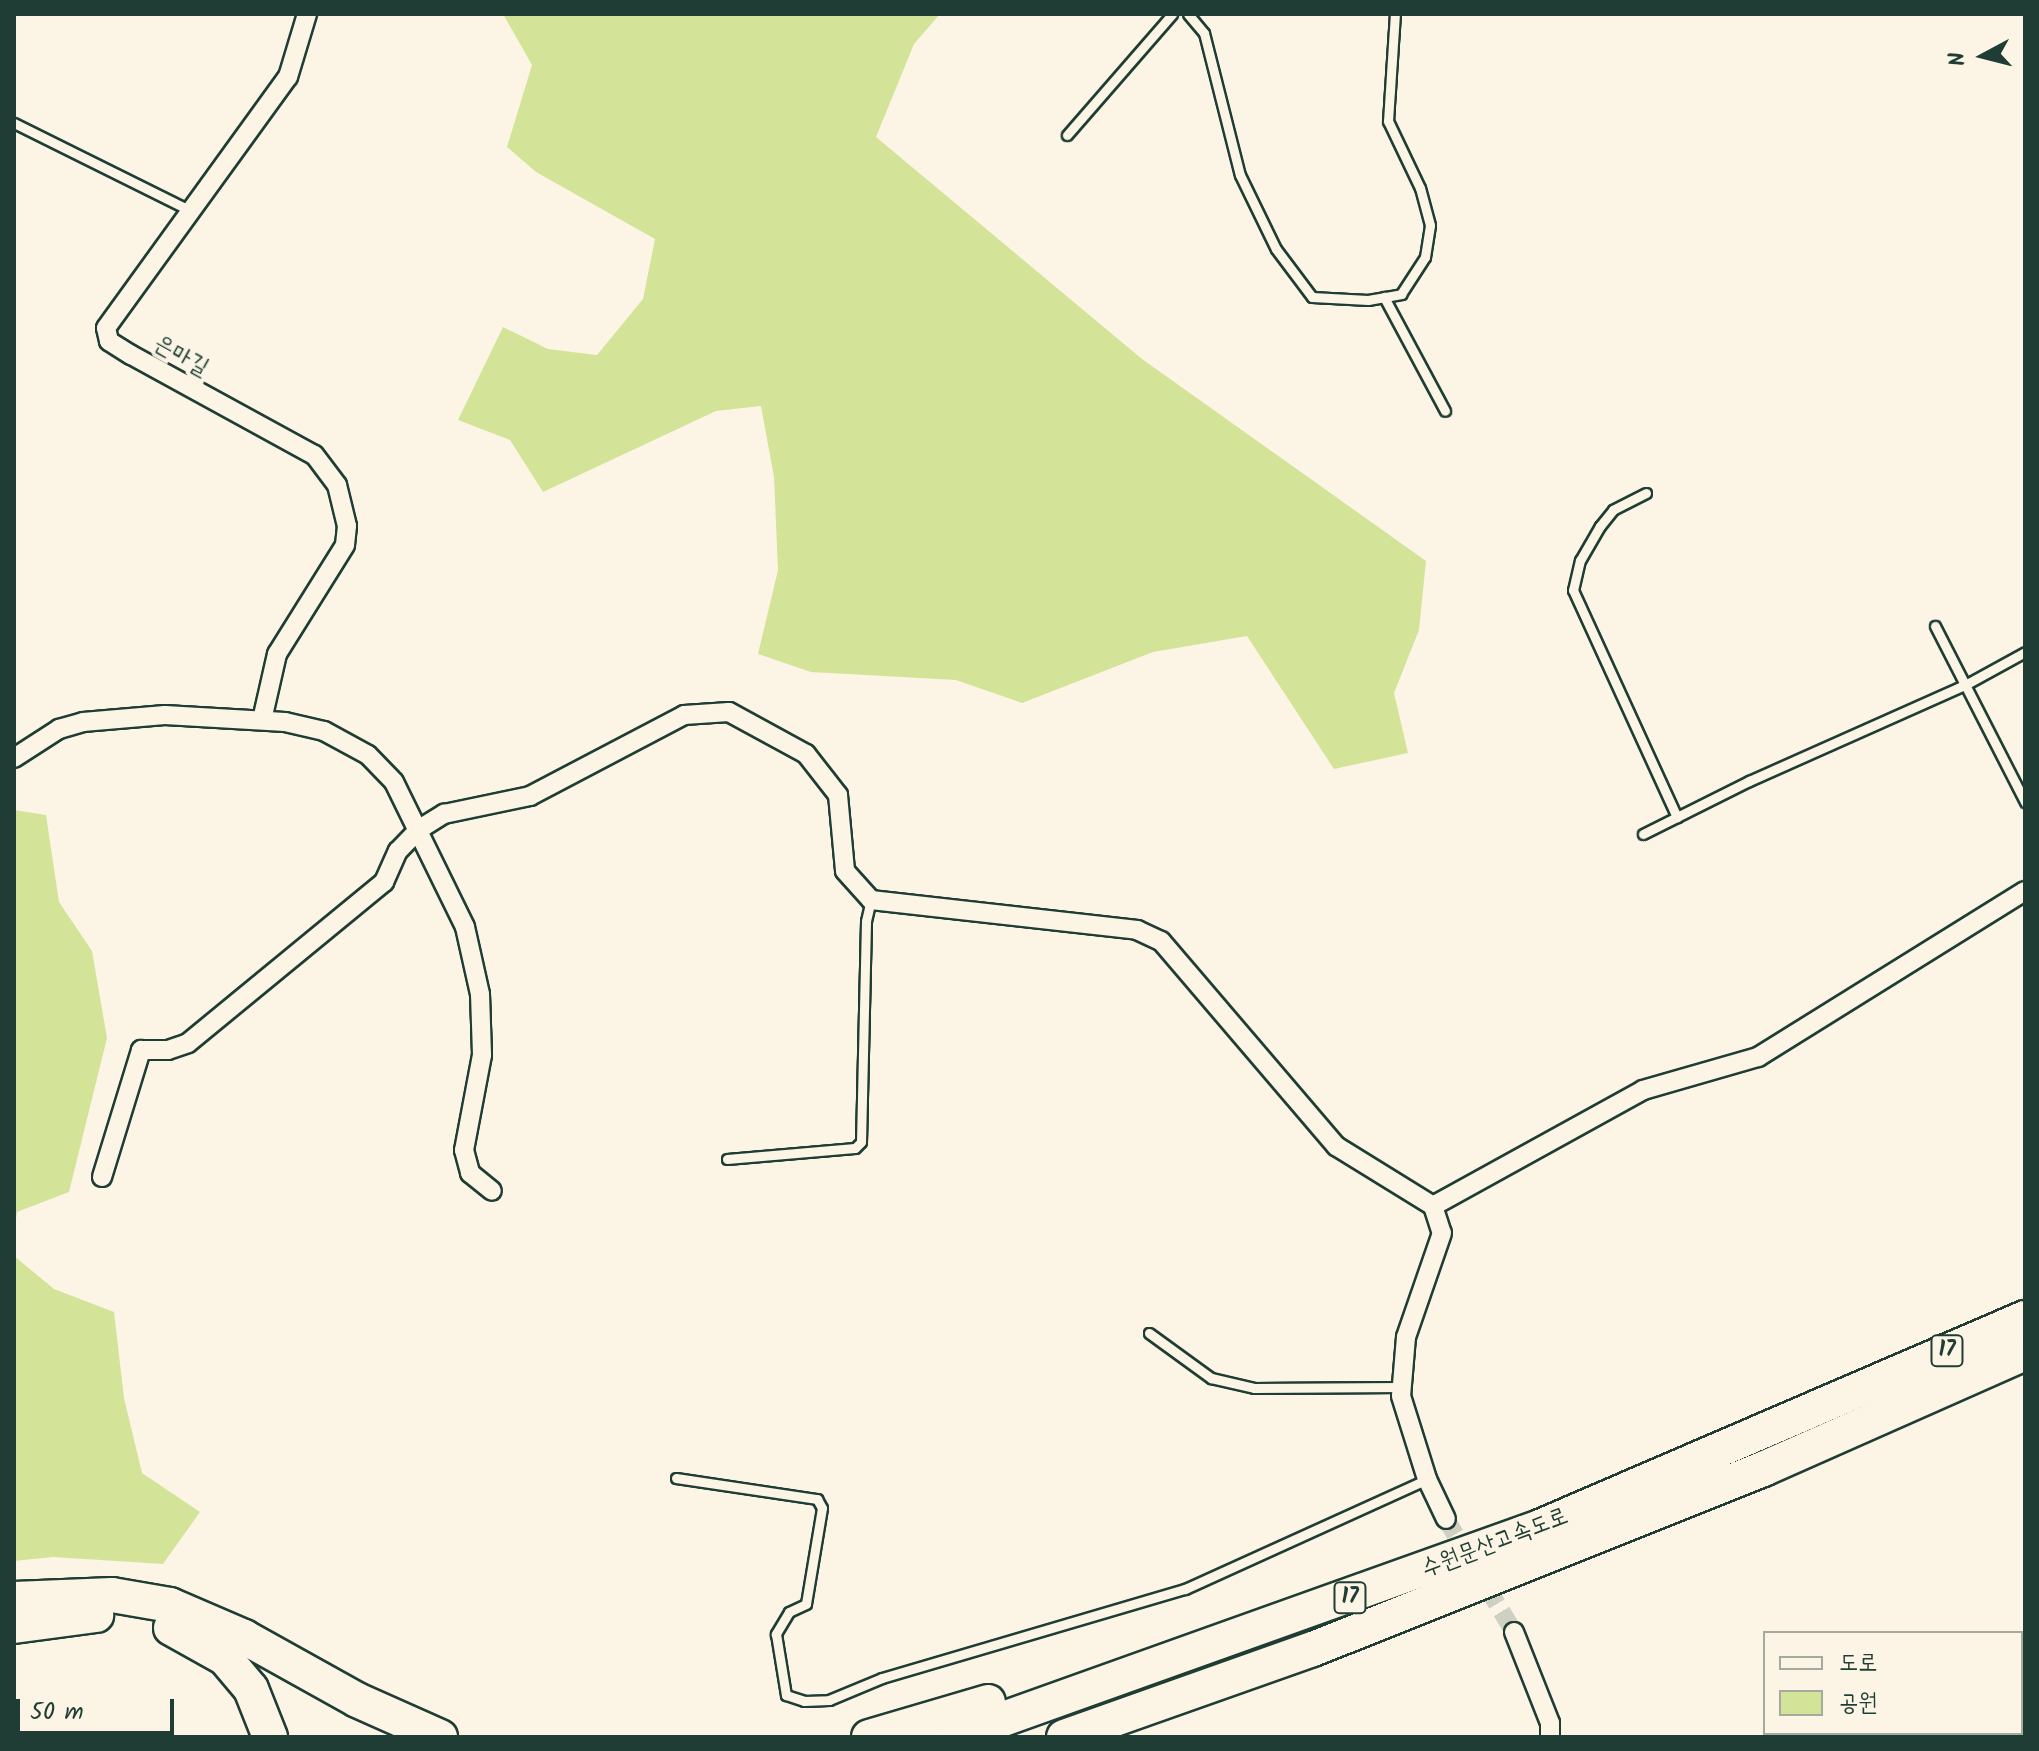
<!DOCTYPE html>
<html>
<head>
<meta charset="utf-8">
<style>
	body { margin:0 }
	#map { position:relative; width:2039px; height:1751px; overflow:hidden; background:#fcf5e5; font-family:Kalam,"Poor Story",sans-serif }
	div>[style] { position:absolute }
	.green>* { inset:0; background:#d3e498 }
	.street-tunnel>* { height:18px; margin-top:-9px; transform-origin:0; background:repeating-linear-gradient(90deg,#d0d0c2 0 18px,transparent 0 27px) }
	.roads { filter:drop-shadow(2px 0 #1f3d34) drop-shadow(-2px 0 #1f3d34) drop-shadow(0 2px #1f3d34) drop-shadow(0 -2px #1f3d34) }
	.lane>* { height:9px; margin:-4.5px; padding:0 4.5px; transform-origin:4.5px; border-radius:4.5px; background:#fcf5e5 }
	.street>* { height:18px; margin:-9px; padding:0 9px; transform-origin:9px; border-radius:9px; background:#fcf5e5 }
	.highway>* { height:34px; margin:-17px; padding:0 17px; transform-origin:17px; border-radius:17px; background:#fcf5e5 }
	span { translate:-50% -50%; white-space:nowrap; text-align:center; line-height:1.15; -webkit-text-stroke:8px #fcf5e5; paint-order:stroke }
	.shield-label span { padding:2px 6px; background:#fcf5e5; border:2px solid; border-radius:6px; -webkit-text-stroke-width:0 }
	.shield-label { font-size:22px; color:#1f3d34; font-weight:700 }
	.street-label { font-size:24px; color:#1f3d34 }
	.frame { position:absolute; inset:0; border:16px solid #1f3d34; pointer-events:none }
	.legend { position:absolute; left:1763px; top:1631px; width:260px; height:104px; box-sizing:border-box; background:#fcf5e5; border:2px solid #a4ab9e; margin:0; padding:10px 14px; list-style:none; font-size:24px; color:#1f3d34 }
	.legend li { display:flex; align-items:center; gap:16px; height:40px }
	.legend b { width:40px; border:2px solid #a4ab9e }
	.north { position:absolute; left:1943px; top:16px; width:80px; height:80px; -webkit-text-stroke:6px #fcf5e5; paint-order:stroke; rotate:263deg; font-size:22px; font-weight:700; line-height:32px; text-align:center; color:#1f3d34 }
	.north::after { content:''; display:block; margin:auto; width:28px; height:36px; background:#1f3d34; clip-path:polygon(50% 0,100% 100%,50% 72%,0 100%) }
	.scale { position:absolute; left:16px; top:1699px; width:158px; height:36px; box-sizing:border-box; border:4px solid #1f3d34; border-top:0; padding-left:10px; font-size:24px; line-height:28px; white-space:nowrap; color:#1f3d34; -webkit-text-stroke:6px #fcf5e5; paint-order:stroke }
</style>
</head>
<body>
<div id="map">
	<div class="green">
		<div style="clip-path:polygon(503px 14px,940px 14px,914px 44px,876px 137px,1142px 359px,1426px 561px,1419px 630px,1394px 693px,1408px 753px,1334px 769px,1247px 636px,1153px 652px,1022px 703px,956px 680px,811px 672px,758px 654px,778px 570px,774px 477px,761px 406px,716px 411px,543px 492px,510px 440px,458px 420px,503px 327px,548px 349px,597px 355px,643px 299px,655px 239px,536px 172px,507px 147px,532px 65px)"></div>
		<div style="clip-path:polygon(14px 810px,46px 815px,59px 902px,92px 951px,107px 1038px,69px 1192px,17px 1212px,14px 1232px)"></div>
		<div style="clip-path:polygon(14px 1256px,54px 1289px,114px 1312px,124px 1398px,142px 1473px,200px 1512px,163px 1564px,53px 1557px,14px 1561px)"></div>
	</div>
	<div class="street-tunnel">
		<div style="left:1446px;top:1519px;width:132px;rotate:59deg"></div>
	</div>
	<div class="roads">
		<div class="lane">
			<div style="left:1188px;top:14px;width:25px;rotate:50deg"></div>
			<div style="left:1204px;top:33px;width:146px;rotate:75.8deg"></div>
			<div style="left:1240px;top:175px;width:82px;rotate:64.1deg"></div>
			<div style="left:1276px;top:249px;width:60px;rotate:53.1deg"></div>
			<div style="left:1312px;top:297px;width:56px;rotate:3.1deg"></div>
			<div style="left:1368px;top:300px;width:34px;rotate:-10deg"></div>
			<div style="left:1401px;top:294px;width:44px;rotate:-57deg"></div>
			<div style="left:1425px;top:257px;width:32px;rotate:-81deg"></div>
			<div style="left:1430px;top:225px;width:38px;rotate:-105deg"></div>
			<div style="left:1420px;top:188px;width:74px;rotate:-115.5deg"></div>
			<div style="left:1388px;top:121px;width:107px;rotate:-86.3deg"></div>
			<div style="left:14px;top:123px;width:195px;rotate:26.4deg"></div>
			<div style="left:1067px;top:135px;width:160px;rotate:-49deg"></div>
			<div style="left:1384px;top:297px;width:129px;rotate:61.8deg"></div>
			<div style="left:1646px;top:493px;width:37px;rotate:153deg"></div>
			<div style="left:1613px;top:510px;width:21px;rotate:129deg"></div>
			<div style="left:1600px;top:526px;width:39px;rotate:120deg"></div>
			<div style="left:1580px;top:560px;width:31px;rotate:103deg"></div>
			<div style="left:1573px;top:590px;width:250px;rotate:65.4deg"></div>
			<div style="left:1935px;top:626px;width:198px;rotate:62.9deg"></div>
			<div style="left:1643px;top:834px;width:119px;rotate:-26.6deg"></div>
			<div style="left:1749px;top:781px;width:236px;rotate:-24deg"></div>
			<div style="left:1965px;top:685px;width:68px;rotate:-28.8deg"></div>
			<div style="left:727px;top:1159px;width:128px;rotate:-4.9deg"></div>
			<div style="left:855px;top:1148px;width:8px;rotate:-45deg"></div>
			<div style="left:861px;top:1142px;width:221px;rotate:-88.7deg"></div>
			<div style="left:866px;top:921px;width:22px;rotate:-77deg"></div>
			<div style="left:1149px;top:1333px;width:77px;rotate:36deg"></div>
			<div style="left:1211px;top:1378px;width:44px;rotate:13.1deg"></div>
			<div style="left:1254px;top:1388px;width:147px;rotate:-0.4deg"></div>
			<div style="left:676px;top:1478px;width:143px;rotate:8.5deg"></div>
			<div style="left:817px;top:1499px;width:10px;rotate:61deg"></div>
			<div style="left:822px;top:1508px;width:97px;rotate:99.5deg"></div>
			<div style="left:806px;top:1604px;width:19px;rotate:155deg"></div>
			<div style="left:789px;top:1612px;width:26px;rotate:121deg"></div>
			<div style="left:776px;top:1634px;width:62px;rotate:80.7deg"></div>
			<div style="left:786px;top:1695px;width:19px;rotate:18deg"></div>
			<div style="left:804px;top:1701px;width:25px;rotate:-2deg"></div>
			<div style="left:829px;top:1700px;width:57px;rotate:-22.5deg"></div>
			<div style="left:882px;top:1678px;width:316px;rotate:-16.4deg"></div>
			<div style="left:1185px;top:1589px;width:266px;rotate:-24.4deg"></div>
		</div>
		<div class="street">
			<div style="left:262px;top:720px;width:68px;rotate:-77.2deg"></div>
			<div style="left:277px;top:654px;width:128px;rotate:-58deg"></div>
			<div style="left:345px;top:545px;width:19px;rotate:-84deg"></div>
			<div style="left:347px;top:526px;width:42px;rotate:-103.7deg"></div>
			<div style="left:337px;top:485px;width:38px;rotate:-127deg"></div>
			<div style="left:314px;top:455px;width:209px;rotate:-151.3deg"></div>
			<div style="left:131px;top:355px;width:26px;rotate:-148deg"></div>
			<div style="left:109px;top:341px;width:13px;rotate:-103deg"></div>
			<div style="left:106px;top:328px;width:310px;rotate:-54.1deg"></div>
			<div style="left:288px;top:77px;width:66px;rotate:-73.2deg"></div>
			<div style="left:14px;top:758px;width:54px;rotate:-32.8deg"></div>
			<div style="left:59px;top:729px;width:25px;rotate:-16deg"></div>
			<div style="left:83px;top:722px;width:82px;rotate:-4.9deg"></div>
			<div style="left:165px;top:715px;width:120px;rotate:3.3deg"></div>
			<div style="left:285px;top:722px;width:40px;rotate:13deg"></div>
			<div style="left:324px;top:731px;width:50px;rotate:28.6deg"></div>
			<div style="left:368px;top:755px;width:37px;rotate:46deg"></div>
			<div style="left:394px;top:782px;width:161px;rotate:63.9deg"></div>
			<div style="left:465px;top:927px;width:69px;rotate:77.4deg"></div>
			<div style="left:480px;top:994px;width:61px;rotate:88.1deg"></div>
			<div style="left:482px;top:1055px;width:97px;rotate:100.7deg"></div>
			<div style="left:464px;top:1150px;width:24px;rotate:75deg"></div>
			<div style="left:470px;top:1173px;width:28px;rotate:39deg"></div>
			<div style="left:102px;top:1177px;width:133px;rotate:-72.9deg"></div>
			<div style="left:141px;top:1050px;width:27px"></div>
			<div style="left:168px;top:1050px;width:21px;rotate:-19deg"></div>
			<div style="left:188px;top:1043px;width:254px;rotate:-39.4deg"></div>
			<div style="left:384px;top:882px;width:34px;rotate:-66deg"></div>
			<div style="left:398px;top:851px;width:29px;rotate:-46deg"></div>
			<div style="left:418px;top:830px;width:31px;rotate:-32deg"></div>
			<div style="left:444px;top:814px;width:88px;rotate:-11.8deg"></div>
			<div style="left:530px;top:796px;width:174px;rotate:-27.7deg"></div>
			<div style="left:684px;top:715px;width:45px;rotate:-3.8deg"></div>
			<div style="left:729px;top:712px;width:88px;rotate:28.6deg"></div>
			<div style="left:806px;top:754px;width:52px;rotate:52deg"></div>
			<div style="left:838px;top:795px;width:76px;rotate:84.7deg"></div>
			<div style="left:845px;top:871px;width:39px;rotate:48deg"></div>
			<div style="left:871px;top:900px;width:268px;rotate:6.4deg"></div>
			<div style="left:1137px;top:930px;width:26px;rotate:25deg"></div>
			<div style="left:1161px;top:941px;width:270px;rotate:49.5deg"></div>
			<div style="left:1336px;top:1146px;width:114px;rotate:31.7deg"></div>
			<div style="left:1433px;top:1206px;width:240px;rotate:-28.9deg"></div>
			<div style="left:1643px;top:1090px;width:120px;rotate:-16deg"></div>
			<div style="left:1758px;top:1057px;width:314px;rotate:-31.9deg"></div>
			<div style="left:1433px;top:1206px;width:28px;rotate:72deg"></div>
			<div style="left:1442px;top:1233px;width:110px;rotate:109.1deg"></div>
			<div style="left:1406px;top:1337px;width:59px;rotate:94.8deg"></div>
			<div style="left:1401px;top:1396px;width:87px;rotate:72.6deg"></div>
			<div style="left:1427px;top:1479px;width:44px;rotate:64.6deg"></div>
			<div style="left:1514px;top:1632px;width:98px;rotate:68.4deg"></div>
			<div style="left:1550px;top:1723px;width:14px;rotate:90deg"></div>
		</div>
		<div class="highway">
			<div style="left:14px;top:1599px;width:98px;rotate:-2.3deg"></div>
			<div style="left:112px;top:1595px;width:59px;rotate:9.8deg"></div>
			<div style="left:170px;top:1605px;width:81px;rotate:23.4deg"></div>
			<div style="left:244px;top:1637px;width:129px;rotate:29.1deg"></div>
			<div style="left:357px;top:1700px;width:91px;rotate:24deg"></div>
			<div style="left:14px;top:1626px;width:83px;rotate:-7.6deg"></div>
			<div style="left:171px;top:1628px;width:62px;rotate:29.1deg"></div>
			<div style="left:225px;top:1658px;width:40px;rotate:50deg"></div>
			<div style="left:251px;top:1689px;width:52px;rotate:68.4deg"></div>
			<div style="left:869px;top:1737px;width:124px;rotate:-16.4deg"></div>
			<div style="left:953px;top:1737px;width:623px;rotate:-19.68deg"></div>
			<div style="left:1540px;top:1527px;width:528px;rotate:-23.31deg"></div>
			<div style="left:1064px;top:1737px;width:264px;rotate:-19.5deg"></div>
			<div style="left:1313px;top:1649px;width:485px;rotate:-21.8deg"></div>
			<div style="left:1763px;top:1469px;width:287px;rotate:-23.9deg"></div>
		</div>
	</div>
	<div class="shield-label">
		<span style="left:1947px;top:1351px">17</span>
		<span style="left:1350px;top:1598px">17</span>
	</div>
	<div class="street-label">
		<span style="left:181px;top:356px;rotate:29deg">은마길</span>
		<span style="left:1495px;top:1543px;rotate:-21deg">수원문산고속도로</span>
	</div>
	<div class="frame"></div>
	<ul class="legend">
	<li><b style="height:10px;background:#fcf5e5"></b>도로</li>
	<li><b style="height:22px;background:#d3e498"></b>공원</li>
	</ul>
	<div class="north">N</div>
	<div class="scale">50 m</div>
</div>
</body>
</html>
